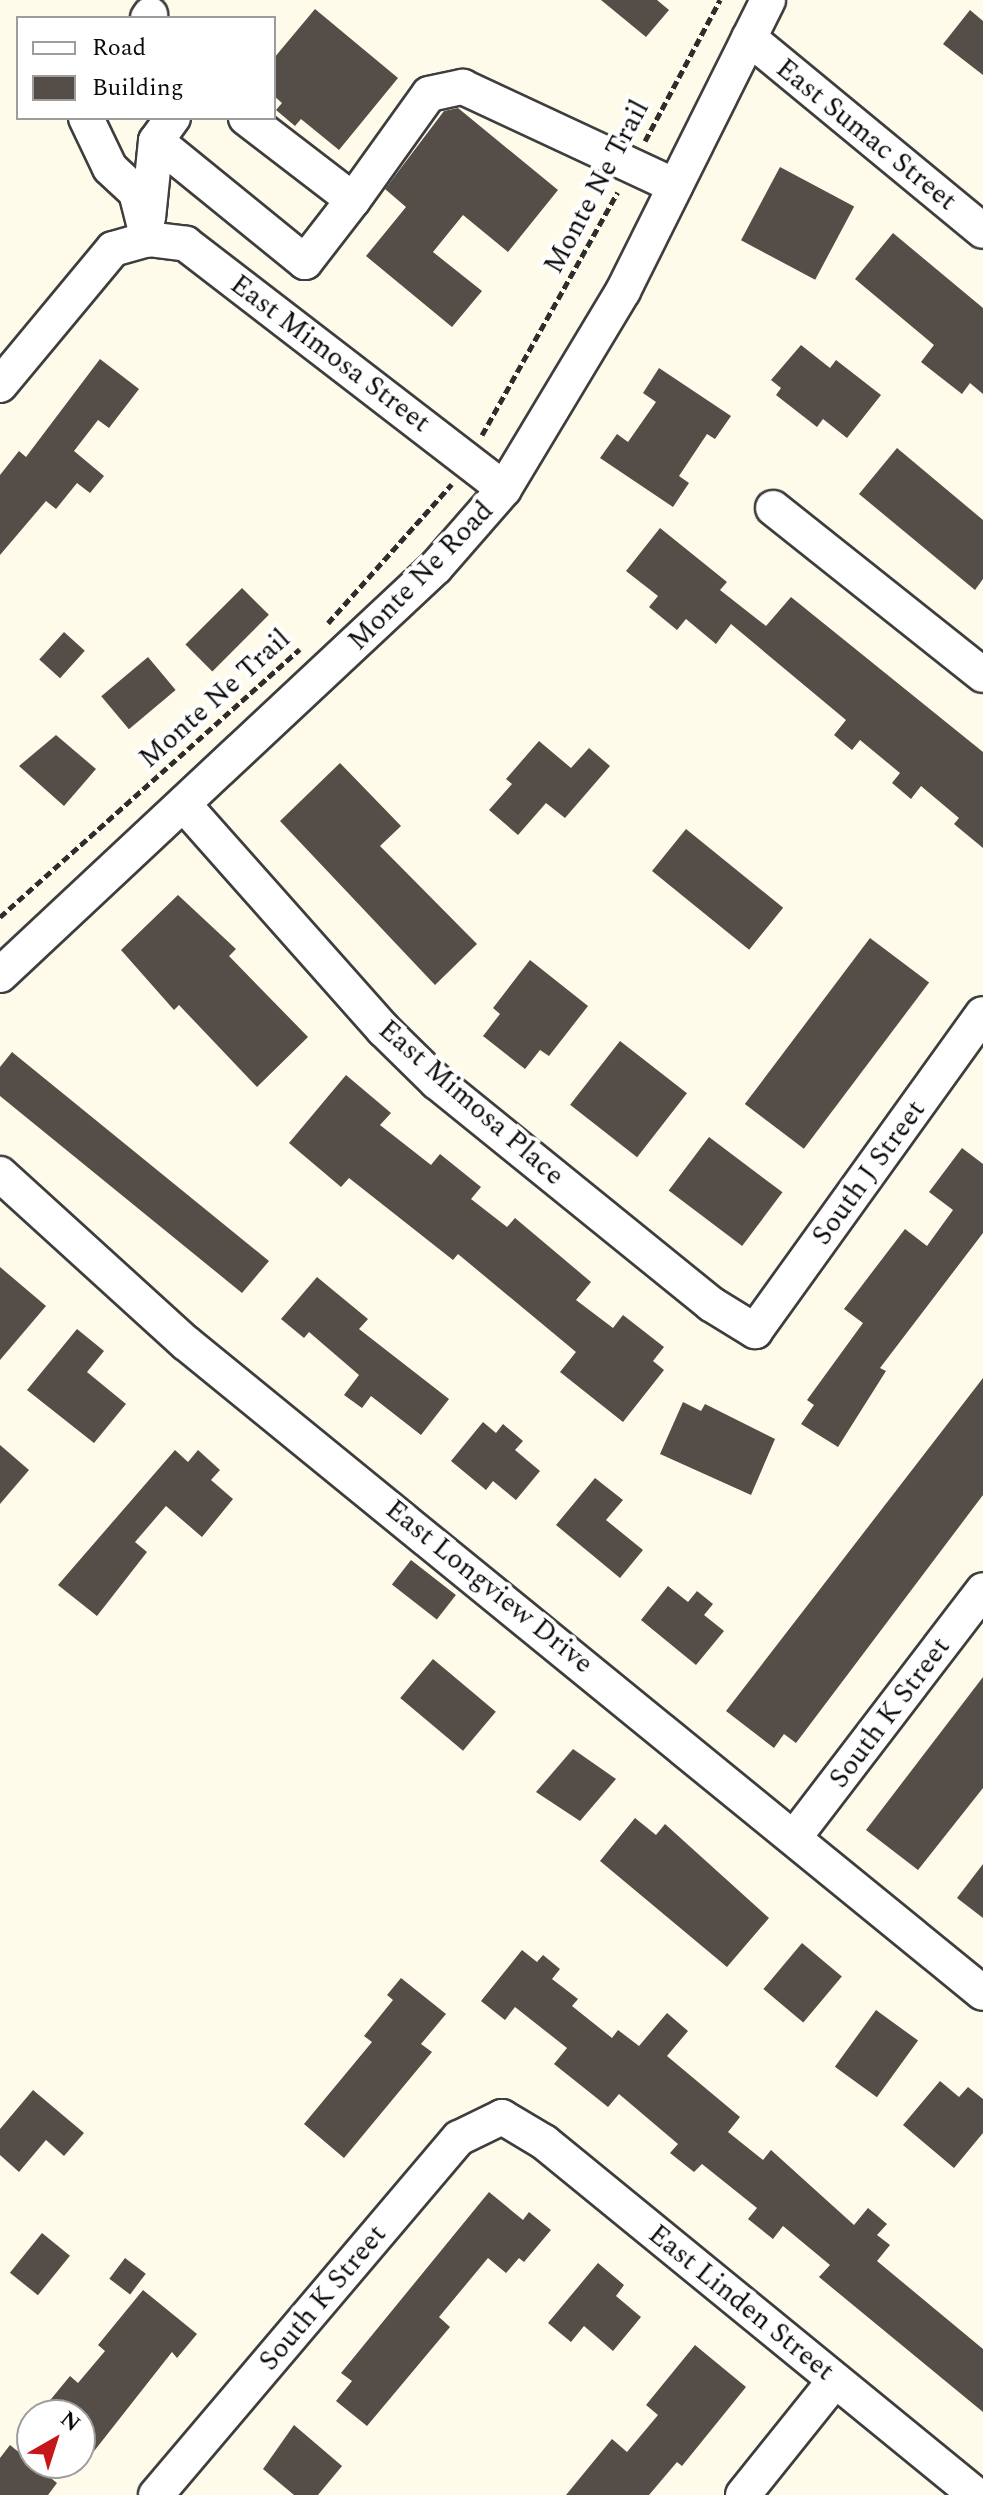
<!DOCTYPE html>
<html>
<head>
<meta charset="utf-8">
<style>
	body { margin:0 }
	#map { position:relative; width:983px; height:2495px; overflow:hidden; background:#fffbea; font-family:Spectral,serif }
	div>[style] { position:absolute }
	.building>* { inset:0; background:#554d47; transform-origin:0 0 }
	.path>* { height:5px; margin-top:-2.5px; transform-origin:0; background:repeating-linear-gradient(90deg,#2d2d2d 0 8px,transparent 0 12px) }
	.roads { filter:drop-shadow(2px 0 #3e3e3e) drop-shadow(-2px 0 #3e3e3e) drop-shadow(0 2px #3e3e3e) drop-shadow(0 -2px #3e3e3e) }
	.minor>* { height:34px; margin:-17px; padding:0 17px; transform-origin:17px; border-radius:17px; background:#fff }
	span { translate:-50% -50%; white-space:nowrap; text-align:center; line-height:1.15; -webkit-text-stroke:8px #fff; paint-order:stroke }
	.street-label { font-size:28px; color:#0b0b0b }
	.legend { position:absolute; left:16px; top:16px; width:260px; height:104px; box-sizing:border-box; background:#fff; border:2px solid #9d9d9d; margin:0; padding:10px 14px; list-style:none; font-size:24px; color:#0b0b0b }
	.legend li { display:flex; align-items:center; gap:16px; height:40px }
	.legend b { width:40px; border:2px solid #9d9d9d }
	.north { position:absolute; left:16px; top:2399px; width:80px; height:80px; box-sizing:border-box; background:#fff; border:2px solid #9d9d9d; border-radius:50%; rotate:39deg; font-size:22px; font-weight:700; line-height:32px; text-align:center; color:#0b0b0b }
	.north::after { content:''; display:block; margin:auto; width:28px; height:36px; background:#c8171a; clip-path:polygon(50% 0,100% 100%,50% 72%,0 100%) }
</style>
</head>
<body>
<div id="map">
	<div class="building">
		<div style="clip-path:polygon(601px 0,657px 0,669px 10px,646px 37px)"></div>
		<div style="clip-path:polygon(315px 9px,398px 78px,339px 150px,301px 119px,295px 126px,276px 110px,282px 103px,274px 96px,274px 58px)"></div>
		<div style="clip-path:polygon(970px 10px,983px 21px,983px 75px,943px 44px)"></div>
		<div style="clip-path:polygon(458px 108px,558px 190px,508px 252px,463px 215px,433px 252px,482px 291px,452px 327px,366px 256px,406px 207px,385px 189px,444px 111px)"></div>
		<div style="left:780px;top:167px;width:84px;height:83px;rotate:28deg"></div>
		<div style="clip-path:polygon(893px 233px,983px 308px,983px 394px,970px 383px,962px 394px,921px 362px,934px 345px,855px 279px)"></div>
		<div style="clip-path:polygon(801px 345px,830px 368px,836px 360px,881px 395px,847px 438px,823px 419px,817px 427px,776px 395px,781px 388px,771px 380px)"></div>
		<div style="clip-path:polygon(100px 359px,139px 389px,109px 428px,98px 420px,74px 451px,104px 476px,90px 493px,77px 483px,56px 509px,46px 501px,0 555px,0 475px,19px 451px,26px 457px)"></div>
		<div style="clip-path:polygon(659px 368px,731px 416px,715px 439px,707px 434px,679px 476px,689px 483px,673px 507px,600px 458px,617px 434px,628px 442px,656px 402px,643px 393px)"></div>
		<div style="clip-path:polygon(897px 448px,983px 520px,983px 579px,975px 590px,859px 494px)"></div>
		<div style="clip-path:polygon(660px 528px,727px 582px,720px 590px,766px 626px,791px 597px,983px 752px,983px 848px,954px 824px,959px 818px,921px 786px,911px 799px,892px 783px,900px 773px,860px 740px,852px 750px,834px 735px,846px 720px,731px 624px,716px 644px,686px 619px,677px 630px,649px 607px,658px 596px,626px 571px)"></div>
		<div style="left:242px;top:588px;width:38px;height:80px;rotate:45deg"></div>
		<div style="left:64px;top:632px;width:28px;height:37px;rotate:42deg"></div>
		<div style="left:148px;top:657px;width:43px;height:61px;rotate:50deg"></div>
		<div style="clip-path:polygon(56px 735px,96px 769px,64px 806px,19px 766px)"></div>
		<div style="clip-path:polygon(539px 741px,571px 768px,589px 748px,610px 766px,565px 818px,546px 803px,518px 835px,489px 810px,512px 784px,506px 779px)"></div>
		<div style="clip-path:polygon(340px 763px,401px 826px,380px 846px,477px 944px,435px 985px,280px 821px)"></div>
		<div style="left:686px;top:829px;width:125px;height:54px;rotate:39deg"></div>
		<div style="clip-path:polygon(178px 895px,236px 949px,229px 956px,308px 1037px,257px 1087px,179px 1005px,174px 1010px,121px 950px)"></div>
		<div style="left:870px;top:938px;width:74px;height:208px;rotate:37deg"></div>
		<div style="clip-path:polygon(530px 960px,588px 1006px,549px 1056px,540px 1050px,525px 1069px,483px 1036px,500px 1014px,493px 1008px)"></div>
		<div style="left:620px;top:1041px;width:85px;height:81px;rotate:38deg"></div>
		<div style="clip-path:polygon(12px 1052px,269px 1261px,242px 1293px,0 1096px,0 1067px)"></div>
		<div style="clip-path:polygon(346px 1075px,391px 1113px,380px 1125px,431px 1165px,440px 1154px,481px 1187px,471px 1199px,507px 1227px,515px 1218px,591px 1282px,576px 1300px,613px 1328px,623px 1315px,664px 1347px,653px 1361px,664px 1370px,623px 1422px,560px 1372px,576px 1352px,458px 1254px,453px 1260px,349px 1178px,341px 1187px,289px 1143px)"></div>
		<div style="left:709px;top:1137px;width:92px;height:67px;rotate:37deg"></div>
		<div style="clip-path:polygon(962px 1148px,983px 1164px,983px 1233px,880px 1368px,886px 1371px,838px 1447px,801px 1424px,814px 1405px,807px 1400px,863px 1323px,844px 1309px,905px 1229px,927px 1246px,953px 1210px,929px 1192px)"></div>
		<div style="clip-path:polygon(0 1267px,46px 1306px,0 1360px)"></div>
		<div style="clip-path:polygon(317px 1277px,368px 1319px,359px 1329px,449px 1399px,421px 1435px,371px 1396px,362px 1408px,344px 1395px,359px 1375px,309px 1332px,304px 1338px,281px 1319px)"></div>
		<div style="clip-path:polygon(77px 1329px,104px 1351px,87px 1372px,126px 1404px,94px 1443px,27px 1390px)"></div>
		<div style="clip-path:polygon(983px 1378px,983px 1495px,796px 1743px,784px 1734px,774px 1748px,726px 1711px)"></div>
		<div style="clip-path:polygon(683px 1402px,701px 1411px,705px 1404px,775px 1439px,751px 1495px,660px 1454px)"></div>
		<div style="clip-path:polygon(483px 1422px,496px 1433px,503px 1424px,523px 1441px,515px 1450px,540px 1471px,516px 1500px,493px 1481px,486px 1490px,451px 1461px)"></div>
		<div style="clip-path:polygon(0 1445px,29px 1470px,0 1504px)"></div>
		<div style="clip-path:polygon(175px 1450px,188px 1462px,198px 1450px,220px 1470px,211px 1480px,233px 1499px,202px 1537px,166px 1506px,135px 1542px,147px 1552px,97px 1616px,58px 1585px)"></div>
		<div style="clip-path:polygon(595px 1478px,623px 1500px,606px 1520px,643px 1550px,620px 1578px,556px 1525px)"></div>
		<div style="left:411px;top:1560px;width:57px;height:31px;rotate:38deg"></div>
		<div style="clip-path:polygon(668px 1586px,688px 1602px,697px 1591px,713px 1604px,704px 1615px,724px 1631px,696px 1665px,641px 1620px)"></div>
		<div style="left:433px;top:1659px;width:82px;height:51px;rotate:40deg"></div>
		<div style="clip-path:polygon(983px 1677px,983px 1788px,918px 1870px,866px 1830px)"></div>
		<div style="clip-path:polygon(573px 1749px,616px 1779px,580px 1821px,536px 1792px)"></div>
		<div style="clip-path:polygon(635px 1818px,656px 1835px,665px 1824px,769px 1918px,727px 1967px,600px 1861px)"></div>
		<div style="clip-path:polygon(983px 1864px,983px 1918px,957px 1898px)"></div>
		<div style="left:802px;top:1943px;width:52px;height:60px;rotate:40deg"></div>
		<div style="clip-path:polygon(522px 1950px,537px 1962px,543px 1955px,560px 1969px,552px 1979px,578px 1999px,572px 2006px,612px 2038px,618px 2030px,639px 2046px,667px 2013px,688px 2031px,667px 2056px,740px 2117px,728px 2132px,763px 2160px,771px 2150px,854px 2225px,868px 2208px,887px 2224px,877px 2235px,890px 2245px,877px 2261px,983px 2349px,983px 2412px,819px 2277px,830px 2265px,783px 2226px,773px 2239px,748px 2219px,757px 2208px,702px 2164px,694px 2172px,670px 2153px,678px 2144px,619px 2094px,608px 2107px,554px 2064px,567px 2048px,515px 2007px,505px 2020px,481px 2001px)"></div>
		<div style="clip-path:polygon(401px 1978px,446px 2014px,421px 2044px,432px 2052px,344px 2158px,304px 2124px,372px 2042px,364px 2036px,393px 2000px,387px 1995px)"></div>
		<div style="left:876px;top:2010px;width:52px;height:70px;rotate:36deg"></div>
		<div style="clip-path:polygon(940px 2081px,959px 2097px,968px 2087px,983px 2099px,983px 2133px,954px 2168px,903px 2125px)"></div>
		<div style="clip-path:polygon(33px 2090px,84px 2133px,64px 2156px,46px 2140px,19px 2172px,0 2155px,0 2129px)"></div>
		<div style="clip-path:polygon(489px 2192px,523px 2220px,529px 2212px,551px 2230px,524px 2262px,519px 2258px,506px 2273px,488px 2258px,439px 2317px,450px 2327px,367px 2426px,336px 2401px,352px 2381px,341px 2373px)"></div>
		<div style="left:42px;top:2233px;width:36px;height:51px;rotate:39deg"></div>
		<div style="left:125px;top:2258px;width:26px;height:26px;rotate:37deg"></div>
		<div style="clip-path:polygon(598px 2263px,624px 2285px,616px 2296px,641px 2317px,613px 2351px,584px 2326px,571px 2342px,548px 2323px)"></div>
		<div style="clip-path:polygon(143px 2290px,197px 2334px,177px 2358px,172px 2352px,80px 2469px,80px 2415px,59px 2415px,47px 2404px,70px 2376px,78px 2383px,105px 2351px,98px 2345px)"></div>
		<div style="clip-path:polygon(695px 2345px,746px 2387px,682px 2466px,677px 2462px,649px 2495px,566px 2495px,612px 2439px,627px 2452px,658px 2415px,646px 2405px)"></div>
		<div style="clip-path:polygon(294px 2425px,342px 2466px,318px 2495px,294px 2495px,263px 2469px)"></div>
		<div style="clip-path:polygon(10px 2445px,57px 2483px,48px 2495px,0 2495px,0 2458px)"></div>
	</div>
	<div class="path">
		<div style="left:645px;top:141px;width:160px;rotate:-62deg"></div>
		<div style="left:482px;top:435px;width:278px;rotate:-60.8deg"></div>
		<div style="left:328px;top:623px;width:186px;rotate:-48.3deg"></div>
		<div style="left:0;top:917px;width:402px;rotate:-41.8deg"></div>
	</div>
	<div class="roads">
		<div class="minor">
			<div style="left:148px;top:18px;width:4px;rotate:-56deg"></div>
			<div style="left:749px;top:38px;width:303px;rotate:39.5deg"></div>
			<div style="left:86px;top:118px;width:55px;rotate:64.4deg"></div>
			<div style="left:110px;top:168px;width:35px;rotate:43deg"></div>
			<div style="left:136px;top:192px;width:49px;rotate:75.7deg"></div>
			<div style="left:156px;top:141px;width:192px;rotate:39.1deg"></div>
			<div style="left:305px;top:262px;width:78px;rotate:-52.3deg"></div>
			<div style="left:353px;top:200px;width:135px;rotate:-142.5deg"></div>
			<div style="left:353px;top:200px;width:130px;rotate:-54.4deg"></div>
			<div style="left:429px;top:94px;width:35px;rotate:-12deg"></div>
			<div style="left:463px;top:87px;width:234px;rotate:25deg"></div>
			<div style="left:148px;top:218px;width:77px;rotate:-84.1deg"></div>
			<div style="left:156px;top:141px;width:29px;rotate:-54deg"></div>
			<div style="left:0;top:385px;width:177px;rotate:-50.3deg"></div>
			<div style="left:113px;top:249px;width:36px;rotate:-16deg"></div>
			<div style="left:148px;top:239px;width:38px;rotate:7deg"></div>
			<div style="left:186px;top:244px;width:401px;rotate:37.6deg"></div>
			<div style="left:773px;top:508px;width:268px;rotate:38.5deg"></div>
			<div style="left:185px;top:806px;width:300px;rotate:48.4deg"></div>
			<div style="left:384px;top:1030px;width:74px;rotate:44.5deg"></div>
			<div style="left:437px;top:1082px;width:353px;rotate:39deg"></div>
			<div style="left:711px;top:1304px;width:52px;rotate:31.5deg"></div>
			<div style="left:755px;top:1331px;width:390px;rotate:-54.3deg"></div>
			<div style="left:0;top:975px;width:597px;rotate:-43.1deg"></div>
			<div style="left:436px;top:567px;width:103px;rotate:-48.9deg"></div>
			<div style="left:504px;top:489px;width:231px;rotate:-59deg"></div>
			<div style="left:623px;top:291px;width:325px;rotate:-63.5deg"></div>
			<div style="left:0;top:1174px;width:251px;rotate:42.3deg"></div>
			<div style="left:186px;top:1343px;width:1028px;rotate:39.2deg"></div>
			<div style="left:796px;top:1835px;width:308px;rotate:-52.6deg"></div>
			<div style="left:156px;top:2495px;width:468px;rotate:-49.7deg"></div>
			<div style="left:459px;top:2138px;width:48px;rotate:-26deg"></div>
			<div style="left:502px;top:2117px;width:49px;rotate:30.8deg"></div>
			<div style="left:544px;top:2142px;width:558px;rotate:39.25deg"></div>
			<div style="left:743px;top:2495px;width:147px;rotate:-51.3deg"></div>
		</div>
	</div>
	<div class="street-label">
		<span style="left:866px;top:135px;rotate:39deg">East Sumac Street</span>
		<span style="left:597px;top:187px;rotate:-62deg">Monte Ne Trail</span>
		<span style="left:330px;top:354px;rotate:37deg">East Mimosa Street</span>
		<span style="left:421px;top:576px;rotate:-46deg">Monte Ne Road</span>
		<span style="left:215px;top:699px;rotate:-42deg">Monte Ne Trail</span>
		<span style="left:471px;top:1103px;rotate:41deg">East Mimosa Place</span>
		<span style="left:869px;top:1173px;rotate:-54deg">South J Street</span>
		<span style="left:489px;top:1587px;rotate:39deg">East Longview Drive</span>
		<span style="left:890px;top:1713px;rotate:-53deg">South K Street</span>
		<span style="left:323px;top:2298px;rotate:-50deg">South K Street</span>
		<span style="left:741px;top:2303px;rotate:39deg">East Linden Street</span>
	</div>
	<ul class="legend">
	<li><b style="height:10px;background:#fff"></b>Road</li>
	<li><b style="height:22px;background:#554d47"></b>Building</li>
	</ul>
	<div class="north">N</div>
</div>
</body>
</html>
